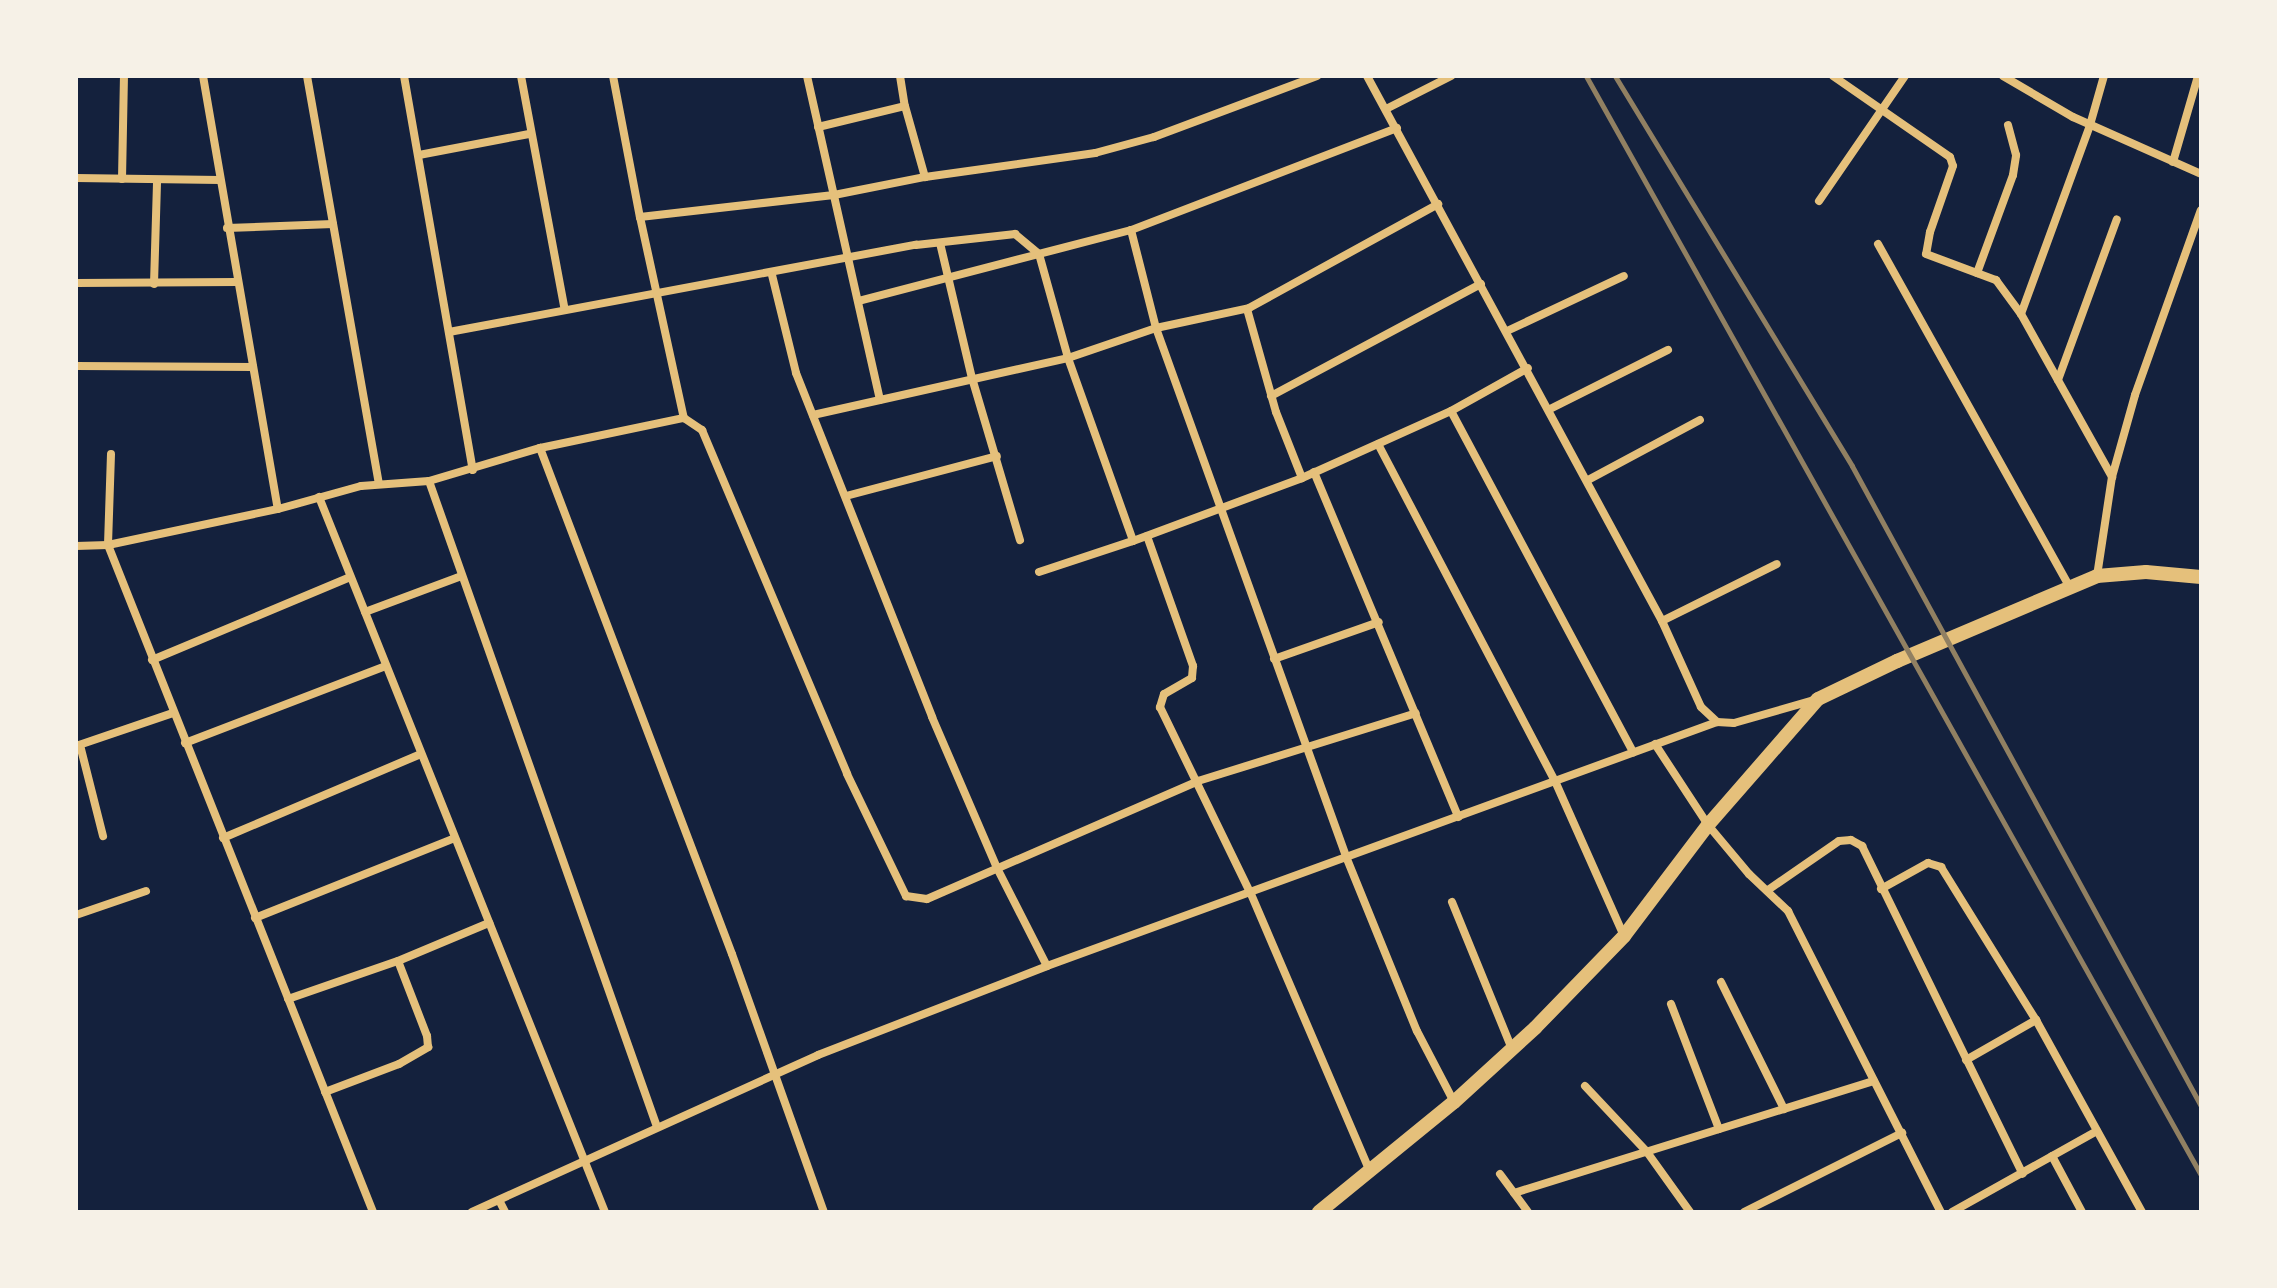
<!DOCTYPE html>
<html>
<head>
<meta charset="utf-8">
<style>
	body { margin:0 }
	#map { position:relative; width:2277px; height:1288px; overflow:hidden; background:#14213d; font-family:Roboto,sans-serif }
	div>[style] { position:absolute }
	.minor>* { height:8px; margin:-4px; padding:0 4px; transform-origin:4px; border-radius:4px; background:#e5c07b }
	.tertiary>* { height:14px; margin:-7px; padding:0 7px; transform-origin:7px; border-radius:7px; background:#e5c07b }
	.rail>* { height:5px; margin:-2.5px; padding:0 2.5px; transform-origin:2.5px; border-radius:2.5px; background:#918062 }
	span { translate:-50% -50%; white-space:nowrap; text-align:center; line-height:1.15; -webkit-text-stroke:7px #f6f1e7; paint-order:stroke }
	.frame { position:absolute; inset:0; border:78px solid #f6f1e7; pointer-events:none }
</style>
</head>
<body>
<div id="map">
	<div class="minor">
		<div style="left:203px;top:76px;width:439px;rotate:80.2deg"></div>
		<div style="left:307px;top:76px;width:413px;rotate:80deg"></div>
		<div style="left:404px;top:76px;width:400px;rotate:80.1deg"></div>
		<div style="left:521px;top:76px;width:238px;rotate:79.4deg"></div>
		<div style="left:613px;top:76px;width:144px;rotate:79.2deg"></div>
		<div style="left:640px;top:217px;width:206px;rotate:77.7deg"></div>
		<div style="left:684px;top:418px;width:22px;rotate:34deg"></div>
		<div style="left:702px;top:430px;width:373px;rotate:67.1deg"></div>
		<div style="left:847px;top:774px;width:136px;rotate:64.2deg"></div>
		<div style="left:906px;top:896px;width:21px;rotate:8deg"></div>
		<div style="left:927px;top:899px;width:296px;rotate:-23.5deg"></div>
		<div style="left:1198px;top:781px;width:228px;rotate:-17.3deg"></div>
		<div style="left:807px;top:76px;width:332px;rotate:77.3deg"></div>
		<div style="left:900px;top:76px;width:30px;rotate:81deg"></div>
		<div style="left:905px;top:106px;width:74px;rotate:74.3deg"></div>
		<div style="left:1367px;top:76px;width:620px;rotate:61.57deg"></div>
		<div style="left:1662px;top:621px;width:94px;rotate:65.6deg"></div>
		<div style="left:1701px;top:707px;width:22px;rotate:43deg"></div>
		<div style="left:1833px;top:76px;width:142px;rotate:34.7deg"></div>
		<div style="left:1950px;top:157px;width:9px;rotate:72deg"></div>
		<div style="left:1953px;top:166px;width:70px;rotate:109.2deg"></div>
		<div style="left:1930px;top:232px;width:22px;rotate:100deg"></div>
		<div style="left:1926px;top:254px;width:75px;rotate:20.4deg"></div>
		<div style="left:1996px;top:280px;width:42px;rotate:53.7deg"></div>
		<div style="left:2021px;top:314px;width:187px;rotate:60.8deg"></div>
		<div style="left:2003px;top:76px;width:81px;rotate:30.4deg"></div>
		<div style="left:2073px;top:117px;width:140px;rotate:24deg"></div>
		<div style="left:1386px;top:109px;width:73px;rotate:-26.9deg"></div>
		<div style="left:818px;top:127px;width:89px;rotate:-13.6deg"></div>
		<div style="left:1397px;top:128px;width:285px;rotate:159deg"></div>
		<div style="left:1131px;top:230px;width:95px;rotate:165.4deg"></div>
		<div style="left:1039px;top:254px;width:108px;rotate:74.4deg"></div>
		<div style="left:1068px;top:358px;width:194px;rotate:70.4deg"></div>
		<div style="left:1133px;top:541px;width:180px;rotate:-20.4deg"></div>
		<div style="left:1302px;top:478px;width:163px;rotate:-24.2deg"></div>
		<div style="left:1451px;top:411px;width:387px;rotate:61.9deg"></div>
		<div style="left:419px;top:155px;width:112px;rotate:-10.8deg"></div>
		<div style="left:2173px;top:162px;width:90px;rotate:-73.8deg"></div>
		<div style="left:76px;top:178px;width:144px;rotate:0.8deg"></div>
		<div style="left:122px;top:179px;width:103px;rotate:-88.9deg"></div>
		<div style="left:1819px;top:201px;width:152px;rotate:-55.5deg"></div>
		<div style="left:640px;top:217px;width:195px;rotate:-6.5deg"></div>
		<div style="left:834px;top:195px;width:93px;rotate:-11.2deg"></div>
		<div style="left:925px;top:177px;width:172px;rotate:-8deg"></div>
		<div style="left:1095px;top:153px;width:61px;rotate:-15.2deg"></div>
		<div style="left:1154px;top:137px;width:174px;rotate:-20.5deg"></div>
		<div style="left:227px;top:228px;width:106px;rotate:-2.2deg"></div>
		<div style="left:1131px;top:230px;width:101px;rotate:75.7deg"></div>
		<div style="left:1156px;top:328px;width:564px;rotate:70.22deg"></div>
		<div style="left:1347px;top:859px;width:186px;rotate:67.9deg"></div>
		<div style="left:1417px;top:1031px;width:80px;rotate:62.5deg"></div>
		<div style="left:940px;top:243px;width:139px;rotate:76.7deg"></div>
		<div style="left:972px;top:378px;width:169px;rotate:73.5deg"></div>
		<div style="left:1878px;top:244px;width:392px;rotate:60.8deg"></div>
		<div style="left:1977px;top:273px;width:104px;rotate:-69.8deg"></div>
		<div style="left:2013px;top:175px;width:20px;rotate:-81deg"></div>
		<div style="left:2016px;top:155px;width:31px;rotate:-105deg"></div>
		<div style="left:772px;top:275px;width:101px;rotate:76.2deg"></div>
		<div style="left:796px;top:373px;width:370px;rotate:68.4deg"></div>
		<div style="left:932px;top:717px;width:164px;rotate:66.7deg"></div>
		<div style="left:997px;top:868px;width:110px;rotate:63deg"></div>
		<div style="left:76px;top:283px;width:161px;rotate:-0.4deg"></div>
		<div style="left:154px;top:284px;width:104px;rotate:-88.3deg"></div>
		<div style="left:1247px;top:309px;width:107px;rotate:74.3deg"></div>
		<div style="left:1276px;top:412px;width:71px;rotate:68.5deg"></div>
		<div style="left:2021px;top:314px;width:201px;rotate:-69.9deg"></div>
		<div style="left:2090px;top:125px;width:51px;rotate:-74.1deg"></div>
		<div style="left:1507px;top:331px;width:129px;rotate:-25.2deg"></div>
		<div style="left:449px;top:332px;width:475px;rotate:-10.6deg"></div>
		<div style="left:916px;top:245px;width:100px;rotate:-6.3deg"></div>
		<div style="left:1015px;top:234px;width:31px;rotate:40deg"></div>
		<div style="left:1039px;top:254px;width:186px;rotate:165.4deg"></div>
		<div style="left:76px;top:366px;width:177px;rotate:0.3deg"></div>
		<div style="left:2058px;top:380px;width:171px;rotate:-69.9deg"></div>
		<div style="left:1271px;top:396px;width:238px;rotate:-28.1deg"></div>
		<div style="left:1550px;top:409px;width:132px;rotate:-26.6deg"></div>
		<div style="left:1451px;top:411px;width:88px;rotate:-29.2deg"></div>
		<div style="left:813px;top:415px;width:261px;rotate:-12.6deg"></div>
		<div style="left:1068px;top:358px;width:93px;rotate:-18.8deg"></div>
		<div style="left:1156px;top:328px;width:95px;rotate:-12.1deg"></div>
		<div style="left:1249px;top:308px;width:216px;rotate:-28.8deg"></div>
		<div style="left:1378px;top:444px;width:381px;rotate:62.3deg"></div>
		<div style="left:1555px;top:781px;width:170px;rotate:66deg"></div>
		<div style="left:540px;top:448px;width:541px;rotate:69.22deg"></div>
		<div style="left:732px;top:954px;width:274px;rotate:70.4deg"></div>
		<div style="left:111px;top:454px;width:91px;rotate:91.9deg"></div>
		<div style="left:108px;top:545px;width:718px;rotate:68.33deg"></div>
		<div style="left:1314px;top:472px;width:374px;rotate:67.3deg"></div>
		<div style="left:1588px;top:480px;width:127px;rotate:-28.2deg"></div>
		<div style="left:429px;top:481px;width:685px;rotate:70.56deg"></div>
		<div style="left:846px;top:496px;width:156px;rotate:-14.8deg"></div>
		<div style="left:319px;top:497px;width:770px;rotate:68.2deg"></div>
		<div style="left:1147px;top:536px;width:138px;rotate:70.5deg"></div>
		<div style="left:1193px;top:666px;width:12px;rotate:95deg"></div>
		<div style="left:1192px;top:678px;width:32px;rotate:150deg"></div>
		<div style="left:1164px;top:694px;width:14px;rotate:107deg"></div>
		<div style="left:1160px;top:707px;width:208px;rotate:64.1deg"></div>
		<div style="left:1251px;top:894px;width:301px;rotate:66.8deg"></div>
		<div style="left:76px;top:546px;width:32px;rotate:-2deg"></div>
		<div style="left:108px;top:545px;width:174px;rotate:-12deg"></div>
		<div style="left:278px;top:509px;width:86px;rotate:-15.5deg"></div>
		<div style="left:361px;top:486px;width:68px;rotate:-4.2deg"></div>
		<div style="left:429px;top:481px;width:116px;rotate:-16.6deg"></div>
		<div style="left:540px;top:448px;width:147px;rotate:-11.8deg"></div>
		<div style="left:1039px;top:572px;width:99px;rotate:-18.3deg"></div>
		<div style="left:2097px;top:576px;width:100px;rotate:-81.4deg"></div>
		<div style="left:2112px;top:477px;width:85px;rotate:-74.3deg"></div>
		<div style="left:2135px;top:395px;width:196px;rotate:-70.4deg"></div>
		<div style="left:365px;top:612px;width:103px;rotate:-20.4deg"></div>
		<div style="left:1662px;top:621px;width:128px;rotate:-26.4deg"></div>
		<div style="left:1274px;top:659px;width:111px;rotate:-19.4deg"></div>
		<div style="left:152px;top:660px;width:215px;rotate:-22.7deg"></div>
		<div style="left:185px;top:743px;width:215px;rotate:-21deg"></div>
		<div style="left:1655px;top:744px;width:97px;rotate:56.8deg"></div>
		<div style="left:1708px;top:825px;width:64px;rotate:50.1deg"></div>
		<div style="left:1749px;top:874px;width:54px;rotate:43.5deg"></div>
		<div style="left:1788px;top:911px;width:338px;rotate:63.1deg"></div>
		<div style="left:80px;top:745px;width:94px;rotate:75.8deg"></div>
		<div style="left:76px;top:746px;width:102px;rotate:-18.8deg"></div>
		<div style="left:223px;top:838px;width:215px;rotate:-23deg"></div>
		<div style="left:1881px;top:889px;width:54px;rotate:-29deg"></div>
		<div style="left:1928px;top:863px;width:14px;rotate:17deg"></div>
		<div style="left:1941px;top:867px;width:180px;rotate:58.2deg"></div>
		<div style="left:2036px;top:1020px;width:219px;rotate:61.1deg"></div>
		<div style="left:1768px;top:890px;width:86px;rotate:-34.6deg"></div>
		<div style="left:1839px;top:841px;width:12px;rotate:-5deg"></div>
		<div style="left:1851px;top:840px;width:13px;rotate:29deg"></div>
		<div style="left:1862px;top:846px;width:365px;rotate:63.9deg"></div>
		<div style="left:1452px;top:902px;width:159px;rotate:67.8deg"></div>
		<div style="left:76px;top:915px;width:74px;rotate:-18.9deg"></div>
		<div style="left:255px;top:918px;width:215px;rotate:-21.8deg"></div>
		<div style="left:1721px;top:982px;width:142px;rotate:63.6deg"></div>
		<div style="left:288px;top:999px;width:116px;rotate:-19.1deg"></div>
		<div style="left:398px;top:961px;width:99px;rotate:-22.7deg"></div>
		<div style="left:1671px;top:1004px;width:134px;rotate:69deg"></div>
		<div style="left:1966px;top:1060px;width:81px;rotate:-29.7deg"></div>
		<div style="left:1585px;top:1086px;width:91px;rotate:46.8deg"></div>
		<div style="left:1647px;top:1152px;width:74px;rotate:54.4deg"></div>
		<div style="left:325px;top:1092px;width:79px;rotate:-20.7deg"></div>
		<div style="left:399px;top:1064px;width:34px;rotate:-30deg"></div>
		<div style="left:428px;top:1047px;width:11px;rotate:-95deg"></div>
		<div style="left:427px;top:1036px;width:80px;rotate:-111.1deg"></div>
		<div style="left:2052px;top:1156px;width:64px;rotate:61.8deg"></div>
		<div style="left:1500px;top:1174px;width:47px;rotate:53.6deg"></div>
		<div style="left:1514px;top:1193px;width:377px;rotate:-17.3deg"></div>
		<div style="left:499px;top:1200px;width:13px;rotate:63deg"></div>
		<div style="left:472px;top:1212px;width:380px;rotate:-24.4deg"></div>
		<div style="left:818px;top:1055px;width:246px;rotate:-21.2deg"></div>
		<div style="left:1047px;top:966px;width:713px;rotate:-20.01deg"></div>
		<div style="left:1717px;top:722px;width:17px;rotate:3deg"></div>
		<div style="left:1734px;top:723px;width:83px;rotate:-16deg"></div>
		<div style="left:1744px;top:1212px;width:177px;rotate:-26.6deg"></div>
		<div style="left:1952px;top:1212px;width:166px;rotate:-29.2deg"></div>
	</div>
	<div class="tertiary">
		<div style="left:1319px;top:1212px;width:174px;rotate:-39.2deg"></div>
		<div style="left:1454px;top:1102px;width:110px;rotate:-42.4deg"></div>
		<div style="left:1535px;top:1028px;width:128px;rotate:-45.9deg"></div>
		<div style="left:1624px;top:936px;width:139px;rotate:-52.9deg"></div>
		<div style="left:1708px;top:825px;width:167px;rotate:-48.9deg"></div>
		<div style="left:1818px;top:699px;width:88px;rotate:-25.7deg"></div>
		<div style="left:1897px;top:661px;width:217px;rotate:-23deg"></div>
		<div style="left:2097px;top:576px;width:49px;rotate:-4.7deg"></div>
		<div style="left:2146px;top:572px;width:55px;rotate:5.2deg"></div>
	</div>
	<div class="rail">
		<div style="left:1586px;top:76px;width:1259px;rotate:60.77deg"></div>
		<div style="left:1615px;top:76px;width:456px;rotate:58.7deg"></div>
		<div style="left:1852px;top:466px;width:729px;rotate:61.4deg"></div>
	</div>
	<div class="frame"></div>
</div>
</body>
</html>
